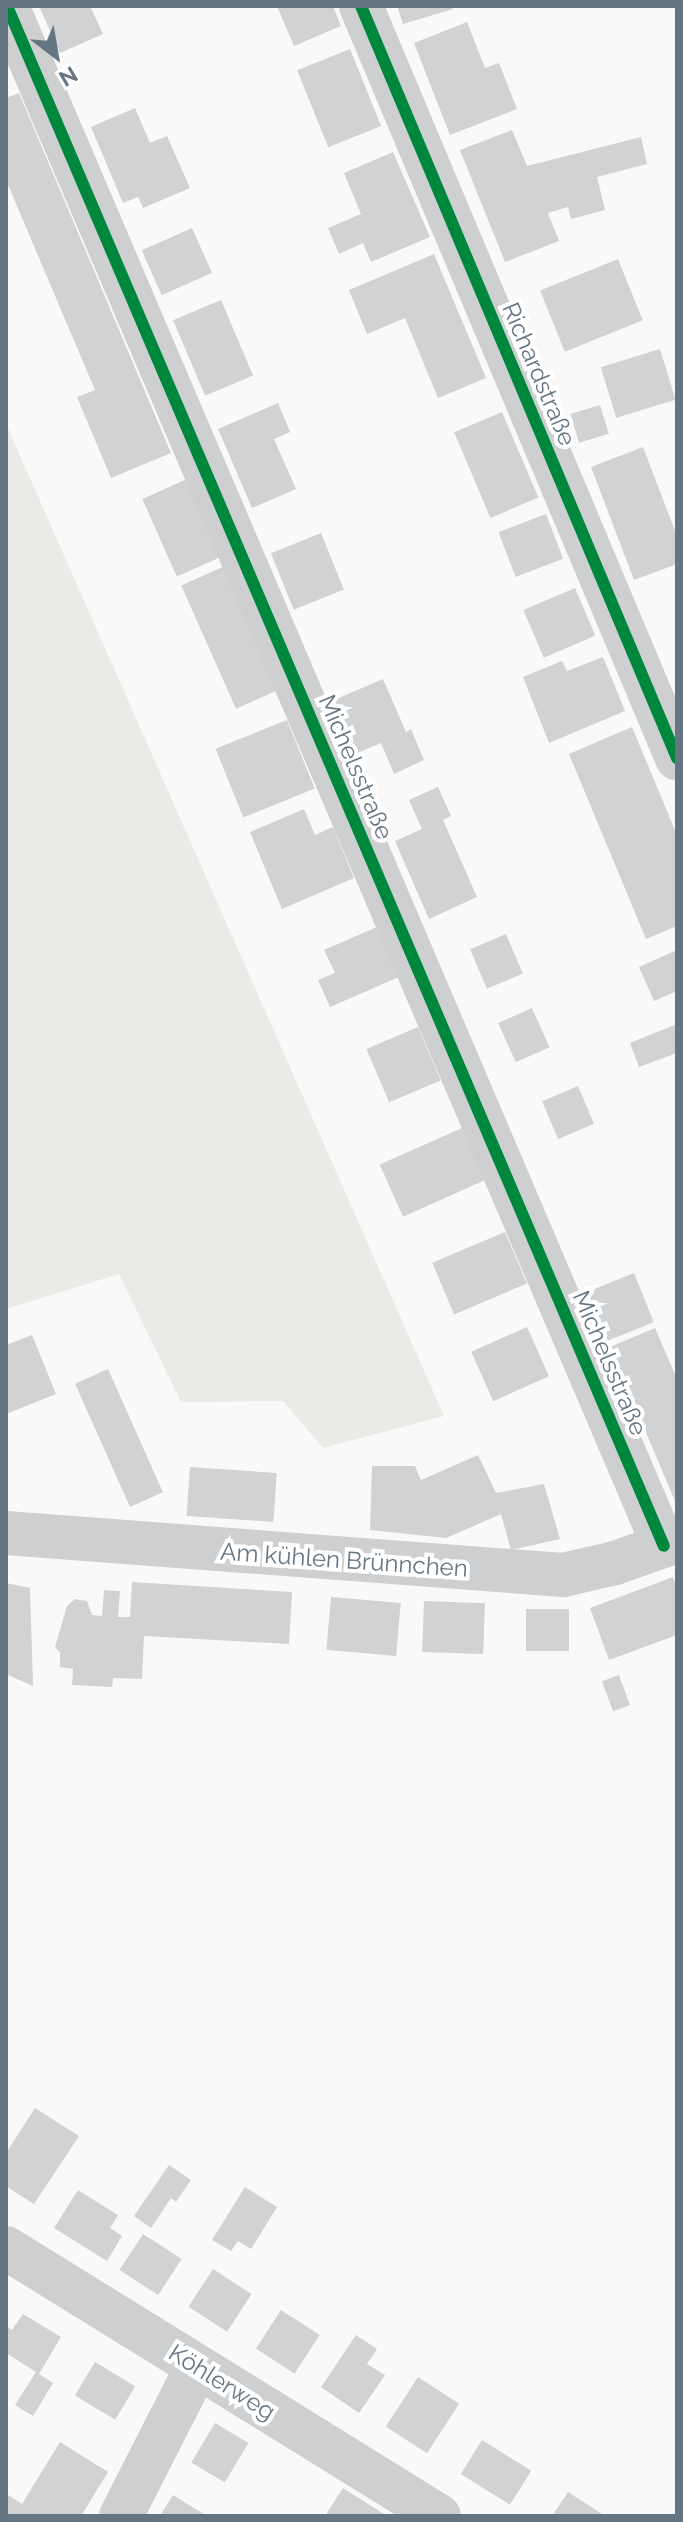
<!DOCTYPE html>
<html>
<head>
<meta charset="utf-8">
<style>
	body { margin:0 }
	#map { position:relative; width:683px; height:2522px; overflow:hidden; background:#f9f9f9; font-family:Raleway,sans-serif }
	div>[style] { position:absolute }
	.green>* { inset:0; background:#e8ebe6 }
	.building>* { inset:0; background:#d0d2d3; transform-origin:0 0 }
	.minor>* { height:44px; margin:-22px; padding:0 22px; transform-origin:22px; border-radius:22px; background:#cecfd0 }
	.cycleway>* { height:12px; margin:-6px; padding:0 6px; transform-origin:6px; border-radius:6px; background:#00873e }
	span { translate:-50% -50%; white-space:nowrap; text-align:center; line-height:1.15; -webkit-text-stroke:8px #fff; paint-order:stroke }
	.street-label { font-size:24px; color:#657683 }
	.frame { position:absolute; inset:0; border:8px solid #657683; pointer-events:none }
	.north { position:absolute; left:16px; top:16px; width:80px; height:80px; -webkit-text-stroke:6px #fff; paint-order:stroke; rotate:149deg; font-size:22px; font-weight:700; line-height:32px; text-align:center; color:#657683 }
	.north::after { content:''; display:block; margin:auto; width:28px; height:36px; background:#657683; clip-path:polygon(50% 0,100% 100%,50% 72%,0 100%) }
</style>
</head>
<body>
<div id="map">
	<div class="green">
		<div style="clip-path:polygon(6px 424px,444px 1416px,323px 1448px,283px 1401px,181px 1402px,119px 1274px,6px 1309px)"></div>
	</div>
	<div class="building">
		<div style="clip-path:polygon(39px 6px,90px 6px,103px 34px,60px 53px)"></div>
		<div style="clip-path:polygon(277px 6px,333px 6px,341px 26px,294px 46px)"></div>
		<div style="clip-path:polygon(397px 6px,452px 6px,453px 9px,403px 24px)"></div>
		<div style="clip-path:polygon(467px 22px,485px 68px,499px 63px,517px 109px,450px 135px,414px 43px)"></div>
		<div style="left:350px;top:49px;width:83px;height:57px;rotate:68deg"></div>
		<div style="clip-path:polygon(19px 93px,171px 453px,111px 478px,77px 397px,95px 390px,6px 180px,6px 98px)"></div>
		<div style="clip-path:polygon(135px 108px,150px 143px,167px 136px,190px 188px,143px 208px,138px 197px,123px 203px,91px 127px)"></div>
		<div style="clip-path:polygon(512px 130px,527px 166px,641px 137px,647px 164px,597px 177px,605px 210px,571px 219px,568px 207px,548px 213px,559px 241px,505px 262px,460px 150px)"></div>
		<div style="clip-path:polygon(393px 152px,430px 237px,371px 262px,363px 243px,339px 254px,328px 228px,361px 214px,344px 173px)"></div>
		<div style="left:192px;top:228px;width:49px;height:55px;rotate:66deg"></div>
		<div style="clip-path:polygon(434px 254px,486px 378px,438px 398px,405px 318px,367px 334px,349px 290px)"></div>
		<div style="left:618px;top:259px;width:66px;height:84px;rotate:68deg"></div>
		<div style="left:221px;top:300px;width:82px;height:52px;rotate:67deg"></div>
		<div style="left:660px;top:349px;width:53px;height:62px;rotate:73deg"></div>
		<div style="clip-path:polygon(278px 403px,290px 432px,274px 439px,296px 489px,252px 508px,218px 429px)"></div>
		<div style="left:600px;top:405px;width:30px;height:31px;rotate:73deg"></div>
		<div style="left:502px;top:412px;width:93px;height:52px;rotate:67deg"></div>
		<div style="clip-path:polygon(643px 447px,677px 536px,677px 564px,634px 580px,591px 467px)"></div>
		<div style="left:187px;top:479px;width:85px;height:49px;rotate:66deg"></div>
		<div style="left:546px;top:514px;width:48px;height:51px;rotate:69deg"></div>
		<div style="left:321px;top:533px;width:61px;height:54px;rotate:68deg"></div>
		<div style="left:225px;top:566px;width:135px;height:48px;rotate:66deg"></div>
		<div style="left:575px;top:588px;width:52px;height:56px;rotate:67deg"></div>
		<div style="clip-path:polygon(603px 657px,625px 711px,549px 743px,523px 677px,562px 661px,567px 671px)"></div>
		<div style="clip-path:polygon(383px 679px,406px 732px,411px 729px,424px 760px,394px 774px,381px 743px,357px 753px,334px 700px)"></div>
		<div style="left:287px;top:720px;width:74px;height:77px;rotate:68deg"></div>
		<div style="clip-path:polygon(632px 727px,677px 835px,677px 926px,646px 939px,569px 754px)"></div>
		<div style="clip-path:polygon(438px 787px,451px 816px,443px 820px,477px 897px,429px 919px,395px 841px,422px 829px,409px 800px)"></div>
		<div style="clip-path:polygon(304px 809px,315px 835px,333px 827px,354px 878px,282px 909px,250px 832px)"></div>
		<div style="clip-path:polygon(377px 927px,399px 977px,330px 1007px,318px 980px,335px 973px,324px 950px)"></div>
		<div style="left:506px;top:934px;width:43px;height:39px;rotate:67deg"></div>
		<div style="clip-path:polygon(677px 950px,677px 991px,654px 1001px,639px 967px)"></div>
		<div style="left:532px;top:1008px;width:43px;height:37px;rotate:66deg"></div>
		<div style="clip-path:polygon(677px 1024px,677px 1053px,639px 1067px,630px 1043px)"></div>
		<div style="left:418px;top:1027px;width:58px;height:56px;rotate:67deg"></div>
		<div style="left:578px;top:1086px;width:41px;height:39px;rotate:67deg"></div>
		<div style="left:462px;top:1128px;width:57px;height:90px;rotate:66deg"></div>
		<div style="left:505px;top:1232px;width:56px;height:79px;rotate:67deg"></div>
		<div style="left:634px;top:1273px;width:53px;height:50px;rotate:68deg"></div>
		<div style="left:527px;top:1327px;width:54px;height:61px;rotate:66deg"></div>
		<div style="clip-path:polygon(655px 1328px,677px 1379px,677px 1506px,610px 1347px)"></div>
		<div style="clip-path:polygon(32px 1335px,56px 1394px,6px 1414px,6px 1345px)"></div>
		<div style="left:108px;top:1369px;width:135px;height:36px;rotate:66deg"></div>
		<div style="clip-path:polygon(478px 1455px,496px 1493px,544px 1484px,560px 1539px,511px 1550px,501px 1514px,446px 1538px,370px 1530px,372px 1466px,415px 1466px,421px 1480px)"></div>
		<div style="left:190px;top:1467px;width:87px;height:49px;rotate:4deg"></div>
		<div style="clip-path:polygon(673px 1577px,677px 1588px,677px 1635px,609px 1660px,590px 1608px)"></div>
		<div style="clip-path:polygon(132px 1582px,292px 1592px,289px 1644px,144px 1636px,142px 1679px,113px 1678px,112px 1687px,72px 1685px,73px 1669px,60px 1667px,60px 1652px,55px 1647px,67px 1606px,75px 1599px,87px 1601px,92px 1615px,102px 1616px,104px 1590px,120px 1591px,118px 1617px,130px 1617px)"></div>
		<div style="clip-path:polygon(6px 1583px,30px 1588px,33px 1686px,6px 1674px)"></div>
		<div style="left:331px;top:1597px;width:70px;height:53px;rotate:5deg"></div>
		<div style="left:424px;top:1601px;width:61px;height:51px;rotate:2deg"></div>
		<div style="left:526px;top:1609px;width:43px;height:42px"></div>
		<div style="left:619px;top:1675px;width:32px;height:18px;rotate:70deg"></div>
		<div style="clip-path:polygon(35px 2108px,79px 2136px,34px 2204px,6px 2186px,6px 2153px)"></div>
		<div style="clip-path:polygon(169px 2165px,191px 2180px,176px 2202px,171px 2198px,151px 2228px,134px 2216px)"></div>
		<div style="clip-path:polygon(245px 2187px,277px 2207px,251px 2249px,238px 2241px,231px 2251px,212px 2240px)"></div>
		<div style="clip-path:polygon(78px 2190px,118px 2215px,110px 2228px,122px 2236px,107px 2261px,54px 2228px)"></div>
		<div style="left:143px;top:2234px;width:46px;height:43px;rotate:33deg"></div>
		<div style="left:213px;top:2269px;width:46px;height:45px;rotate:33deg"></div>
		<div style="left:281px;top:2310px;width:46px;height:46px;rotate:33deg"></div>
		<div style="clip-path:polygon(23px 2314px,61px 2337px,39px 2374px,53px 2383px,33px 2416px,15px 2405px,36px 2372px,6px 2353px,6px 2326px,12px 2330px)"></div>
		<div style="clip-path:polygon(356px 2335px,377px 2349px,367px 2364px,385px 2375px,359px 2413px,321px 2387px)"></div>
		<div style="left:95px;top:2362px;width:47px;height:39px;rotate:31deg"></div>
		<div style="left:418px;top:2377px;width:49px;height:59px;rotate:33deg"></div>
		<div style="left:215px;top:2423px;width:39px;height:46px;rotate:31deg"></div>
		<div style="left:482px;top:2440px;width:58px;height:40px;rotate:32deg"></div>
		<div style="clip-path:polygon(60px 2442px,108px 2472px,81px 2516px,6px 2516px,8px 2495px,22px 2504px)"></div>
		<div style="clip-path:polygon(343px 2488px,387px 2516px,325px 2516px)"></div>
		<div style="clip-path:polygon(568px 2492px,596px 2510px,605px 2516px,552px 2516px)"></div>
		<div style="clip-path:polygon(173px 2495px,207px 2516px,160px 2516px)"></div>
	</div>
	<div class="minor">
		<div style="left:7px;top:6px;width:1674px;rotate:66.9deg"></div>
		<div style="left:361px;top:6px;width:816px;rotate:67.21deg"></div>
		<div style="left:6px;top:1533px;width:559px;rotate:4.31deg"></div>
		<div style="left:563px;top:1575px;width:53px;rotate:-13deg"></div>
		<div style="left:615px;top:1563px;width:66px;rotate:-19.5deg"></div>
		<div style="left:6px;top:2248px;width:509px;rotate:31.75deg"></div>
		<div style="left:121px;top:2516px;width:167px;rotate:-63deg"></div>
	</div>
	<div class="cycleway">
		<div style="left:7px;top:6px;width:1674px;rotate:66.9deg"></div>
		<div style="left:361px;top:6px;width:816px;rotate:67.21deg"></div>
	</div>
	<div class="street-label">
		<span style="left:539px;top:374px;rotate:67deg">Richardstraße</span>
		<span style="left:356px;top:767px;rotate:67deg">Michelsstraße</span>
		<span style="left:610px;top:1363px;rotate:67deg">Michelsstraße</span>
		<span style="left:344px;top:1560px;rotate:4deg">Am kühlen Brünnchen</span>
		<span style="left:222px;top:2382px;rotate:32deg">Köhlerweg</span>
	</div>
	<div class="frame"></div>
	<div class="north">N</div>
</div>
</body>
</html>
